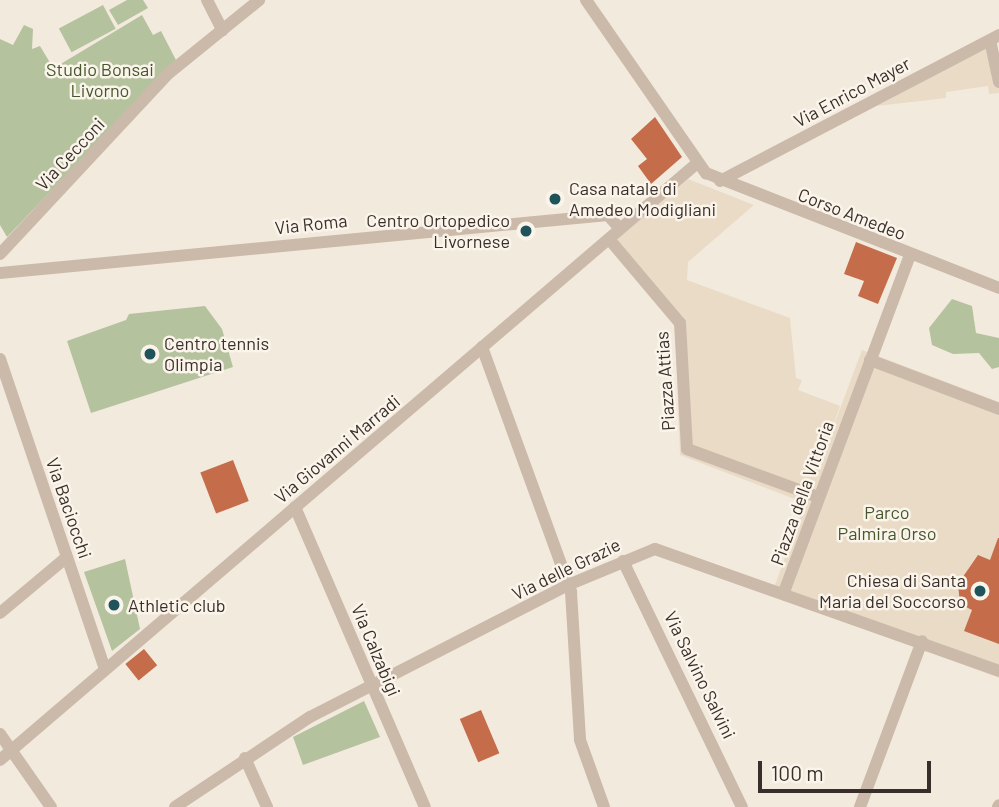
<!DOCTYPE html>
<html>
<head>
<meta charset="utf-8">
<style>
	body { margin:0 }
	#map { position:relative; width:999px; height:807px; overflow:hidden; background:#f3eade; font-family:Barlow,sans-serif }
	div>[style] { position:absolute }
	.green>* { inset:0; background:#b5c29e; transform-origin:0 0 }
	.plaza>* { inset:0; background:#eadbc6 }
	.building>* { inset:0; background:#c56c4a; transform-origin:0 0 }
	.minor>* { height:12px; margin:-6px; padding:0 6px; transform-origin:6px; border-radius:6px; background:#cbbaaa }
	.dots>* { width:19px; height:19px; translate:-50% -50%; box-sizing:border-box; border:4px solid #faf4eb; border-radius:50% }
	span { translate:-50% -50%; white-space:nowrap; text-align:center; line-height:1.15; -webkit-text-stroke:5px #faf4eb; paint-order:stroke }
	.park-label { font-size:18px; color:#46572d }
	.street-label { font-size:18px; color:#392f2a }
	.poi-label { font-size:18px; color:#392f2a }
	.left { translate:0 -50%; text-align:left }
	.right { translate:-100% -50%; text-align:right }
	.scale { position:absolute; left:758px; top:761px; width:173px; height:32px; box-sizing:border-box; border:4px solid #392f2a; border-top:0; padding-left:9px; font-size:21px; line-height:24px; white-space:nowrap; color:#392f2a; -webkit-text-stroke:5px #faf4eb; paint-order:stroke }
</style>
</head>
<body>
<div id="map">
	<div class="green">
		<div style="clip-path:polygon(127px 0,143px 0,148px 8px,118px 25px,109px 10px)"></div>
		<div style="left:103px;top:5px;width:27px;height:50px;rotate:62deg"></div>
		<div style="clip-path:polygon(142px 15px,153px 35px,161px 31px,176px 60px,7px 237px,0 225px,0 39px,13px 45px,24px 25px,33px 29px,32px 49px,40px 46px,61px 81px,54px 68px)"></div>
		<div style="clip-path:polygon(952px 299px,972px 306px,976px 333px,999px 338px,999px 367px,992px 369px,979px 353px,953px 354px,932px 345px,929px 328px)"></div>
		<div style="clip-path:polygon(205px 306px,222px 329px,233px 367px,91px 413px,67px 341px,126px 320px,129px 314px)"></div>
		<div style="clip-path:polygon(125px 559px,140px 629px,112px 651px,84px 572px)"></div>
		<div style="clip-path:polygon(364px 701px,380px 737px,303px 765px,293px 737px)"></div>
	</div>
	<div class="plaza">
		<div style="clip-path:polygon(997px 41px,999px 93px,989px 94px,988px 86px,946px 92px,946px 98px,877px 106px)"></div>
		<div style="clip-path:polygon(688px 179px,754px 205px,688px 262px,687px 280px,790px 318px,796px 378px,802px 380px,798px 390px,840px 406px,826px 446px,862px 350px,999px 402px,999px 678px,772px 593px,805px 503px,680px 455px,675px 324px,609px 245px)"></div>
	</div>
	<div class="building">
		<div style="clip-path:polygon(655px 117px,682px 157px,651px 184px,638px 166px,647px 159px,631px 139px)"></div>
		<div style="clip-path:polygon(856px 242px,897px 258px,878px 304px,858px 296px,864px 281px,844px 274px)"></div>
		<div style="left:233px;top:460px;width:44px;height:35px;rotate:69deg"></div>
		<div style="clip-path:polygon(998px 538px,999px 538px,999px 644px,964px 631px,972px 610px,960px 604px,958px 584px,978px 555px,990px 560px)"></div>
		<div style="left:144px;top:649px;width:21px;height:24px;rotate:51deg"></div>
		<div style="left:481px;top:710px;width:47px;height:23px;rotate:67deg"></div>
	</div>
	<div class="minor">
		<div style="left:207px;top:0;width:34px;rotate:63deg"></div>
		<div style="left:586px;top:0;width:211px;rotate:55.3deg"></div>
		<div style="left:706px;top:173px;width:315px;rotate:21.4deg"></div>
		<div style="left:990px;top:40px;width:43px;rotate:77.9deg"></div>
		<div style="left:720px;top:181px;width:315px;rotate:-27.6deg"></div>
		<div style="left:609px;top:239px;width:110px;rotate:49.8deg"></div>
		<div style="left:680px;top:323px;width:126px;rotate:86.8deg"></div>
		<div style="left:687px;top:449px;width:140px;rotate:20.1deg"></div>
		<div style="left:0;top:254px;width:248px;rotate:-47deg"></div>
		<div style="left:169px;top:73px;width:116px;rotate:-39deg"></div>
		<div style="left:0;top:273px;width:611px;rotate:-5.45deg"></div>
		<div style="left:608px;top:215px;width:18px;rotate:49deg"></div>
		<div style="left:482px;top:347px;width:261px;rotate:70deg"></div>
		<div style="left:571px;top:592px;width:148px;rotate:86.5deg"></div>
		<div style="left:580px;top:740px;width:71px;rotate:70.3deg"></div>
		<div style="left:0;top:359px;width:327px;rotate:71.3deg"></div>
		<div style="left:870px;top:360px;width:138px;rotate:20.8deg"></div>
		<div style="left:295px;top:507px;width:327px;rotate:66.6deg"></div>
		<div style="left:623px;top:561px;width:273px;rotate:64.2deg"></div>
		<div style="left:784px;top:592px;width:360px;rotate:-69.5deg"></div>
		<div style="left:0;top:613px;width:87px;rotate:-39.9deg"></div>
		<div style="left:0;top:734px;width:89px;rotate:55.1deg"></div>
		<div style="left:245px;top:758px;width:54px;rotate:65.8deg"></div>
		<div style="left:0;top:760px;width:916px;rotate:-40.57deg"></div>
		<div style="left:175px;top:807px;width:162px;rotate:-33.7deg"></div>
		<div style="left:310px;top:717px;width:290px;rotate:-27.1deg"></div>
		<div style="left:568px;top:585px;width:94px;rotate:-22.5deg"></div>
		<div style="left:655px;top:549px;width:365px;rotate:19.5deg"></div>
		<div style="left:860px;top:807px;width:177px;rotate:-69.5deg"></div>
		<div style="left:998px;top:807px;width:2px;rotate:-63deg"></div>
	</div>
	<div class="dots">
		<div style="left:555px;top:199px;background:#1f545a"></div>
		<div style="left:526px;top:231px;background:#1f545a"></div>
		<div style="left:150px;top:354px;background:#1f545a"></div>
		<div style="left:980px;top:591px;background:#1f545a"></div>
		<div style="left:114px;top:605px;background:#1f545a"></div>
	</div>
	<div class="park-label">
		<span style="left:100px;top:80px">Studio Bonsai<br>Livorno</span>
		<span style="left:887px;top:523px">Parco<br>Palmira Orso</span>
	</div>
	<div class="street-label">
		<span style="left:852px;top:92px;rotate:-28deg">Via Enrico Mayer</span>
		<span style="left:70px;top:154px;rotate:-47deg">Via Cecconi</span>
		<span style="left:852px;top:214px;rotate:21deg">Corso Amedeo</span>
		<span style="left:311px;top:224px;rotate:-6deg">Via Roma</span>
		<span style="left:665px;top:381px;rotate:-94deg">Piazza Attias</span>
		<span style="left:337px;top:449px;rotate:-40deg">Via Giovanni Marradi</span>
		<span style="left:802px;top:493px;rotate:-70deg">Piazza della Vittoria</span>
		<span style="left:69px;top:508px;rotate:71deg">Via Baciocchi</span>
		<span style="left:566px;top:569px;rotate:-26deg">Via delle Grazie</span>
		<span style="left:376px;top:650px;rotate:67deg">Via Calzabigi</span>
		<span style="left:700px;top:675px;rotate:64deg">Via Salvino Salvini</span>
	</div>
	<div class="poi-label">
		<span class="left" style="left:569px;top:199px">Casa natale di<br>Amedeo Modigliani</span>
		<span class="right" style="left:510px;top:231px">Centro Ortopedico<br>Livornese</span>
		<span class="left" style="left:164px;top:354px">Centro tennis<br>Olimpia</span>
		<span class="right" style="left:966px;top:591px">Chiesa di Santa<br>Maria del Soccorso</span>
		<span class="left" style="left:128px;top:605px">Athletic club</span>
	</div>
	<div class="scale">100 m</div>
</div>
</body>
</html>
